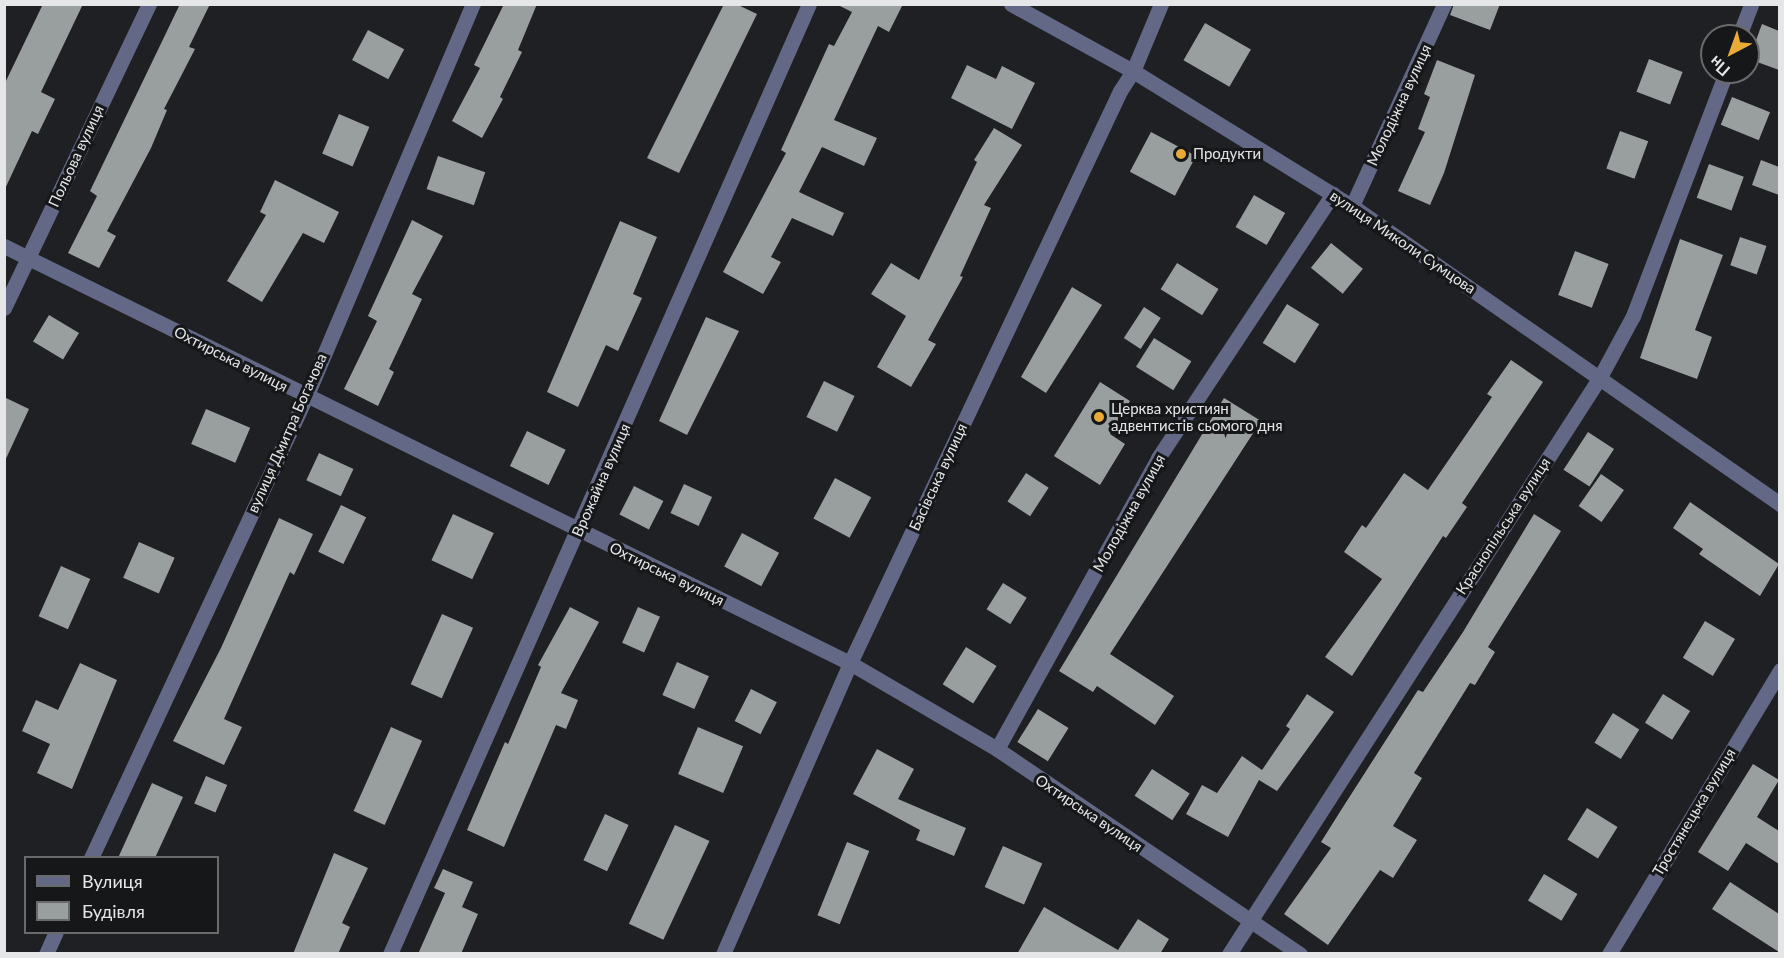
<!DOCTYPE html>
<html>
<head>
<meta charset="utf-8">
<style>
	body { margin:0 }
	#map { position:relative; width:1784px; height:958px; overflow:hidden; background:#1e2023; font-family:Lato,sans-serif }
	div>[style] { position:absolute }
	.building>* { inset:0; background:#999e9f; transform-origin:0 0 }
	.minor>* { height:15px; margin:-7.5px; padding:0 7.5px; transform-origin:7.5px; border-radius:7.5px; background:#626885 }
	.dots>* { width:16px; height:16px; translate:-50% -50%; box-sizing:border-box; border:3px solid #151719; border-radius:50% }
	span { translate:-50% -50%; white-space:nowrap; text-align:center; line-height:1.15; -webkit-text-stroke:6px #151719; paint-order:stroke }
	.street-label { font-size:15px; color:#e4e6e8 }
	.poi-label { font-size:15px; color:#e4e6e8 }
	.left { translate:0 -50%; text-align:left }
	.frame { position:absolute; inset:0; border:6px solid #e4e6e8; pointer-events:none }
	.legend { position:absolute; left:24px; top:856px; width:195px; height:78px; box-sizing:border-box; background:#151719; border:2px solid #686a6c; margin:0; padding:8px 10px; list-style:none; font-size:18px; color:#e4e6e8 }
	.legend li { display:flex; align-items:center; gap:12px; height:30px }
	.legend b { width:30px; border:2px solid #686a6c }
	.north { position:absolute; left:1700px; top:24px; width:60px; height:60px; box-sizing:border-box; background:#151719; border:2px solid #686a6c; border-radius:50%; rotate:221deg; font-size:16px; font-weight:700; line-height:24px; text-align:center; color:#e4e6e8 }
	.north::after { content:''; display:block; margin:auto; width:21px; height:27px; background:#e9ab38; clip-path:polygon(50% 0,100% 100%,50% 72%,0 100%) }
</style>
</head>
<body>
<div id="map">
	<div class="building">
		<div style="clip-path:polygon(43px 4px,83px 4px,41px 92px,55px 99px,38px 134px,32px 131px,4px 191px,4px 85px)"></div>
		<div style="clip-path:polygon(180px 4px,210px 4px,189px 47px,195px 49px,164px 109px,167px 110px,151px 148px,107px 231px,116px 236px,99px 268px,68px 253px,97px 196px,90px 191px)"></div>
		<div style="clip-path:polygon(504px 4px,537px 4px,518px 50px,522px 52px,500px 97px,503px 99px,482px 138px,452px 121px,480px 68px,474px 65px)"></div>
		<div style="clip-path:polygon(724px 4px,736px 4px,757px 14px,679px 173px,647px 158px)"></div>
		<div style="clip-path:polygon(836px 4px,903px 4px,889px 32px,878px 26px,834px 120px,877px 138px,864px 166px,822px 147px,799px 192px,844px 213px,833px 236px,792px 218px,771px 257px,781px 262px,763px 294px,723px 272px,786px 153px,781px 150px,829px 44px,834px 46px,852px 12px)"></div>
		<div style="clip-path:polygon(1454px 4px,1500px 4px,1490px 30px,1450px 15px)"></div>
		<div style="left:1205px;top:23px;width:53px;height:43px;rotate:30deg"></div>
		<div style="clip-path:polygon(1762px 24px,1779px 31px,1779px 70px,1749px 59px)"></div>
		<div style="left:368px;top:30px;width:41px;height:34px;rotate:28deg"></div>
		<div style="left:1649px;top:59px;width:36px;height:35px;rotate:21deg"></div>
		<div style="clip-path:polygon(1437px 60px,1475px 75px,1444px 173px,1430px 205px,1398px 191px,1425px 132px,1418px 129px,1430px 97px,1424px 94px)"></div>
		<div style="clip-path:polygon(967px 65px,996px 79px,1002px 66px,1035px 83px,1012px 129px,951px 98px)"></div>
		<div style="left:1732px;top:97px;width:41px;height:30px;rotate:22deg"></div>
		<div style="left:339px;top:114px;width:33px;height:43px;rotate:23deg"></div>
		<div style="clip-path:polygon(994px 128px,1022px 145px,984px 205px,991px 208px,960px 276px,963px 277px,928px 340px,936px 344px,911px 387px,877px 367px,906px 316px,871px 294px,891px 263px,919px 280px,977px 162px,974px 160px)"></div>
		<div style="left:1620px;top:131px;width:30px;height:40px;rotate:20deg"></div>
		<div style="left:1151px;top:132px;width:51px;height:45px;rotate:28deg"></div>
		<div style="left:438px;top:156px;width:50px;height:35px;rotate:19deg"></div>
		<div style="clip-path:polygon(1761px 160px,1779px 167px,1779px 195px,1752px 185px)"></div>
		<div style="left:1709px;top:164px;width:37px;height:36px;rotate:20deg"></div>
		<div style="clip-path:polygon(275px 180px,339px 212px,324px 243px,303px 233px,262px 302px,227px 281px,266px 215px,260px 212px)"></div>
		<div style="left:1254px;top:195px;width:36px;height:37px;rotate:30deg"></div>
		<div style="clip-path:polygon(412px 220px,443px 236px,412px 294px,422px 299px,389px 369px,394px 372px,378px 406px,344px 389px,377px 321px,368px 316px)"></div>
		<div style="clip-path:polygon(620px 221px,657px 237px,633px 294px,642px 298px,618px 351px,606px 345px,578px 407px,547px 392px)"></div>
		<div style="left:1740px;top:237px;width:28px;height:30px;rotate:19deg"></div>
		<div style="clip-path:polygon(1680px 239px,1723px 255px,1695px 330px,1712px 337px,1697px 379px,1640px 358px)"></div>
		<div style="left:1331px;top:243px;width:41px;height:32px;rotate:39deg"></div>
		<div style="left:1575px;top:251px;width:36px;height:47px;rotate:21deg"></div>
		<div style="left:1177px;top:263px;width:49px;height:31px;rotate:32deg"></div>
		<div style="clip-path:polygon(1072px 287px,1102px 305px,1046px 393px,1021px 377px)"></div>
		<div style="left:1287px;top:304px;width:38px;height:46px;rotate:32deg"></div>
		<div style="left:1144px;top:307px;width:20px;height:37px;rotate:33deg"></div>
		<div style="left:49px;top:315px;width:35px;height:31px;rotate:31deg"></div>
		<div style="clip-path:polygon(706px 317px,739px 331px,687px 435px,659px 421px)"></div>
		<div style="left:1154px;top:338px;width:44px;height:34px;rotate:32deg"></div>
		<div style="clip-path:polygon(1511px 360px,1543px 382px,1462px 503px,1467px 507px,1446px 538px,1443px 536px,1352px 676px,1325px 657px,1382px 579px,1344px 552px,1362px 525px,1366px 528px,1404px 473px,1428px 490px,1492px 397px,1487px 394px)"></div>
		<div style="left:824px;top:381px;width:34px;height:40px;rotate:26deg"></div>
		<div style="clip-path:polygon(1100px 382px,1130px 401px,1110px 434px,1125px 444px,1100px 485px,1054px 456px)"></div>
		<div style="clip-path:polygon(4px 397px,29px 409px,4px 463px)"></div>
		<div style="clip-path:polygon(1224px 398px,1261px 421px,1110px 654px,1174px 696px,1155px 725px,1097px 686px,1093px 692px,1059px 671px)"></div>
		<div style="left:206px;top:409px;width:48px;height:38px;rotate:23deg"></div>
		<div style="left:527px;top:431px;width:43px;height:39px;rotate:26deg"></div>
		<div style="left:1588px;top:432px;width:31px;height:45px;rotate:33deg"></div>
		<div style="left:319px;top:453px;width:38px;height:30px;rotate:25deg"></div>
		<div style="left:1026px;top:473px;width:27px;height:34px;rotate:33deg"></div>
		<div style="left:1601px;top:474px;width:28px;height:39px;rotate:35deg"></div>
		<div style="left:835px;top:478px;width:41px;height:46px;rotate:28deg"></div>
		<div style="left:684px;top:484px;width:31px;height:32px;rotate:25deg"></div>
		<div style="left:634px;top:486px;width:33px;height:32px;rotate:27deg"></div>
		<div style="clip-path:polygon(1690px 502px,1779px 564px,1760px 596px,1699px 554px,1703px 549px,1673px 528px)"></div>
		<div style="left:341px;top:505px;width:28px;height:52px;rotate:26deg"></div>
		<div style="left:453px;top:514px;width:45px;height:51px;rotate:25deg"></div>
		<div style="clip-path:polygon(1534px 514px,1561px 531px,1488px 647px,1495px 652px,1475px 685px,1470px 683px,1414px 773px,1422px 778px,1393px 826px,1417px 840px,1393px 878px,1380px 870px,1328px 945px,1284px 914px,1331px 848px,1321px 842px,1343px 807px,1418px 690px,1423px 692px,1463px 632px)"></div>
		<div style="clip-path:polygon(279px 518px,313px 534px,294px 575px,290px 572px,224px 719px,242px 727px,224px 765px,173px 741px,221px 648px)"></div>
		<div style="left:742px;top:533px;width:42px;height:38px;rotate:28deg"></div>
		<div style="left:139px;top:542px;width:39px;height:39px;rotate:24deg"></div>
		<div style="left:61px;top:566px;width:32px;height:55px;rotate:24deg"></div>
		<div style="left:1003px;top:583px;width:28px;height:31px;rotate:32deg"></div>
		<div style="clip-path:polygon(570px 607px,599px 622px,561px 693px,578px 700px,566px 729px,556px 725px,504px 847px,467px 830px,505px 742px,508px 744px,541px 667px,538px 665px)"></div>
		<div style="left:638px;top:607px;width:24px;height:39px;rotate:24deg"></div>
		<div style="left:442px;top:614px;width:34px;height:77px;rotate:24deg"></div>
		<div style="left:1705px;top:621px;width:35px;height:43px;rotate:31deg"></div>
		<div style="left:966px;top:647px;width:36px;height:44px;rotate:32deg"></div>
		<div style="left:677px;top:662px;width:35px;height:36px;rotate:24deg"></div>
		<div style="clip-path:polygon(80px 663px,117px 680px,72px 789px,37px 773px,50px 744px,22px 731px,36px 700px,58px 710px)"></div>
		<div style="left:751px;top:689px;width:29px;height:36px;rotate:27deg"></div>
		<div style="clip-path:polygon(1307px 694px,1334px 712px,1277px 791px,1259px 780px,1228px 837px,1186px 814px,1202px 785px,1217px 793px,1242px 756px,1262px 770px,1290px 729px,1286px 726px)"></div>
		<div style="left:1663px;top:694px;width:32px;height:34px;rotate:32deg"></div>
		<div style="left:1038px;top:709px;width:36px;height:39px;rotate:32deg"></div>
		<div style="left:1613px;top:713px;width:31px;height:35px;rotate:32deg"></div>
		<div style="left:391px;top:727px;width:34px;height:92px;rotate:24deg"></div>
		<div style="left:698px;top:727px;width:49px;height:51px;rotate:23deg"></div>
		<div style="clip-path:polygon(877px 749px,914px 769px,898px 799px,966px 828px,954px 856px,916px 840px,920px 830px,853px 794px)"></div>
		<div style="clip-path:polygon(1753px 764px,1779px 780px,1757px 817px,1779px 831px,1779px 864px,1746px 843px,1728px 871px,1698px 852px)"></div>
		<div style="left:1152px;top:769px;width:45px;height:32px;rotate:33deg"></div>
		<div style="left:206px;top:776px;width:23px;height:30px;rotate:23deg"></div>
		<div style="clip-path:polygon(152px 783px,183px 797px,155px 858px,118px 858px)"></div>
		<div style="left:1587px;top:808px;width:36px;height:37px;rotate:32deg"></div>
		<div style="left:605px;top:814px;width:26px;height:51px;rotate:25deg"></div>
		<div style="left:675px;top:825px;width:38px;height:109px;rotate:25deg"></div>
		<div style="left:847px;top:842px;width:24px;height:79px;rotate:22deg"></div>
		<div style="left:1003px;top:846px;width:43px;height:45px;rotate:24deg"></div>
		<div style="clip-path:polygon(334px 853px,368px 868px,342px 923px,350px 927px,338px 954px,293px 954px)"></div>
		<div style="clip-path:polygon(443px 869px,473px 882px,462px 907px,478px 914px,461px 954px,418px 954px,445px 893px,434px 888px)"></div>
		<div style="left:1544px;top:874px;width:39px;height:31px;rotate:31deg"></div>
		<div style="clip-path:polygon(1730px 882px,1779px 914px,1779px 952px,1712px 909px)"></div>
		<div style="clip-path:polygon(1044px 907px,1118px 950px,1138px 919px,1169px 939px,1160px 954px,1017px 954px)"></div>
	</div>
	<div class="minor">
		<div style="left:1011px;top:4px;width:139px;rotate:28.8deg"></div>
		<div style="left:1133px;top:71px;width:257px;rotate:31.7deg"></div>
		<div style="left:1352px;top:206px;width:522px;rotate:34.85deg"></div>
		<div style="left:1739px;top:36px;width:34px;rotate:-69deg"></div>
		<div style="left:1352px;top:206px;width:222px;rotate:-65.5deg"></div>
		<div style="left:4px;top:246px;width:943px;rotate:26.24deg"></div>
		<div style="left:850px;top:663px;width:170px;rotate:30.3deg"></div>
		<div style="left:997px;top:749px;width:366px;rotate:34.1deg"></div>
		<div style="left:4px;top:308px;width:337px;rotate:-64.5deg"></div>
		<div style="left:997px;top:749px;width:333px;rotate:-61deg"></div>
		<div style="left:1158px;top:458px;width:317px;rotate:-56.5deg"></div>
		<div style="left:91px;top:858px;width:509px;rotate:-65deg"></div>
		<div style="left:306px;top:397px;width:427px;rotate:-67deg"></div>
		<div style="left:46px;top:954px;width:24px;rotate:-66deg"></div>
		<div style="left:390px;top:954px;width:1038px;rotate:-66.2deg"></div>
		<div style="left:723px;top:954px;width:318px;rotate:-66.4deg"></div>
		<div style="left:850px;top:663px;width:633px;rotate:-64.73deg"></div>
		<div style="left:1120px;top:91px;width:24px;rotate:-57deg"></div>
		<div style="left:1133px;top:71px;width:73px;rotate:-67.3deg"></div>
		<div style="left:1229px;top:954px;width:686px;rotate:-57.26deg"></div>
		<div style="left:1600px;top:377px;width:69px;rotate:-61.6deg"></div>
		<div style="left:1633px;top:316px;width:261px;rotate:-69.1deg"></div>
		<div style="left:1609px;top:954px;width:332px;rotate:-58.9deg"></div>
	</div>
	<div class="dots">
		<div style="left:1181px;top:154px;background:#e9ab38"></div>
		<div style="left:1099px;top:417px;background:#e9ab38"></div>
	</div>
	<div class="street-label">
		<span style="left:1399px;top:105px;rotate:-65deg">Молодіжна вулиця</span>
		<span style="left:76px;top:156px;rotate:-65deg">Польова вулиця</span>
		<span style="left:1403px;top:242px;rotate:34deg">вулиця Миколи Сумцова</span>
		<span style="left:231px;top:359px;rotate:27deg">Охтирська вулиця</span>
		<span style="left:287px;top:433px;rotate:-66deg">вулиця Дмитра Богачова</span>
		<span style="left:938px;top:477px;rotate:-65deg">Басівська вулиця</span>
		<span style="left:601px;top:480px;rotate:-66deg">Врожайна вулиця</span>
		<span style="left:1129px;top:513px;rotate:-61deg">Молодіжна вулиця</span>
		<span style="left:1503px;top:526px;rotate:-57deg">Краснопільська вулиця</span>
		<span style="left:667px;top:574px;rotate:26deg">Охтирська вулиця</span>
		<span style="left:1694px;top:812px;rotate:-59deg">Тростянецька вулиця</span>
		<span style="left:1089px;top:813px;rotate:34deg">Охтирська вулиця</span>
	</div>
	<div class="poi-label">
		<span class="left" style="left:1193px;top:154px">Продукти</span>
		<span class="left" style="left:1111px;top:417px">Церква християн<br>адвентистів сьомого дня</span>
	</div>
	<div class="frame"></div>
	<ul class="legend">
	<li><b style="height:8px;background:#626885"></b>Вулиця</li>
	<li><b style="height:16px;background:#999e9f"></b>Будівля</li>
	</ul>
	<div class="north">Пн</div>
</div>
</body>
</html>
